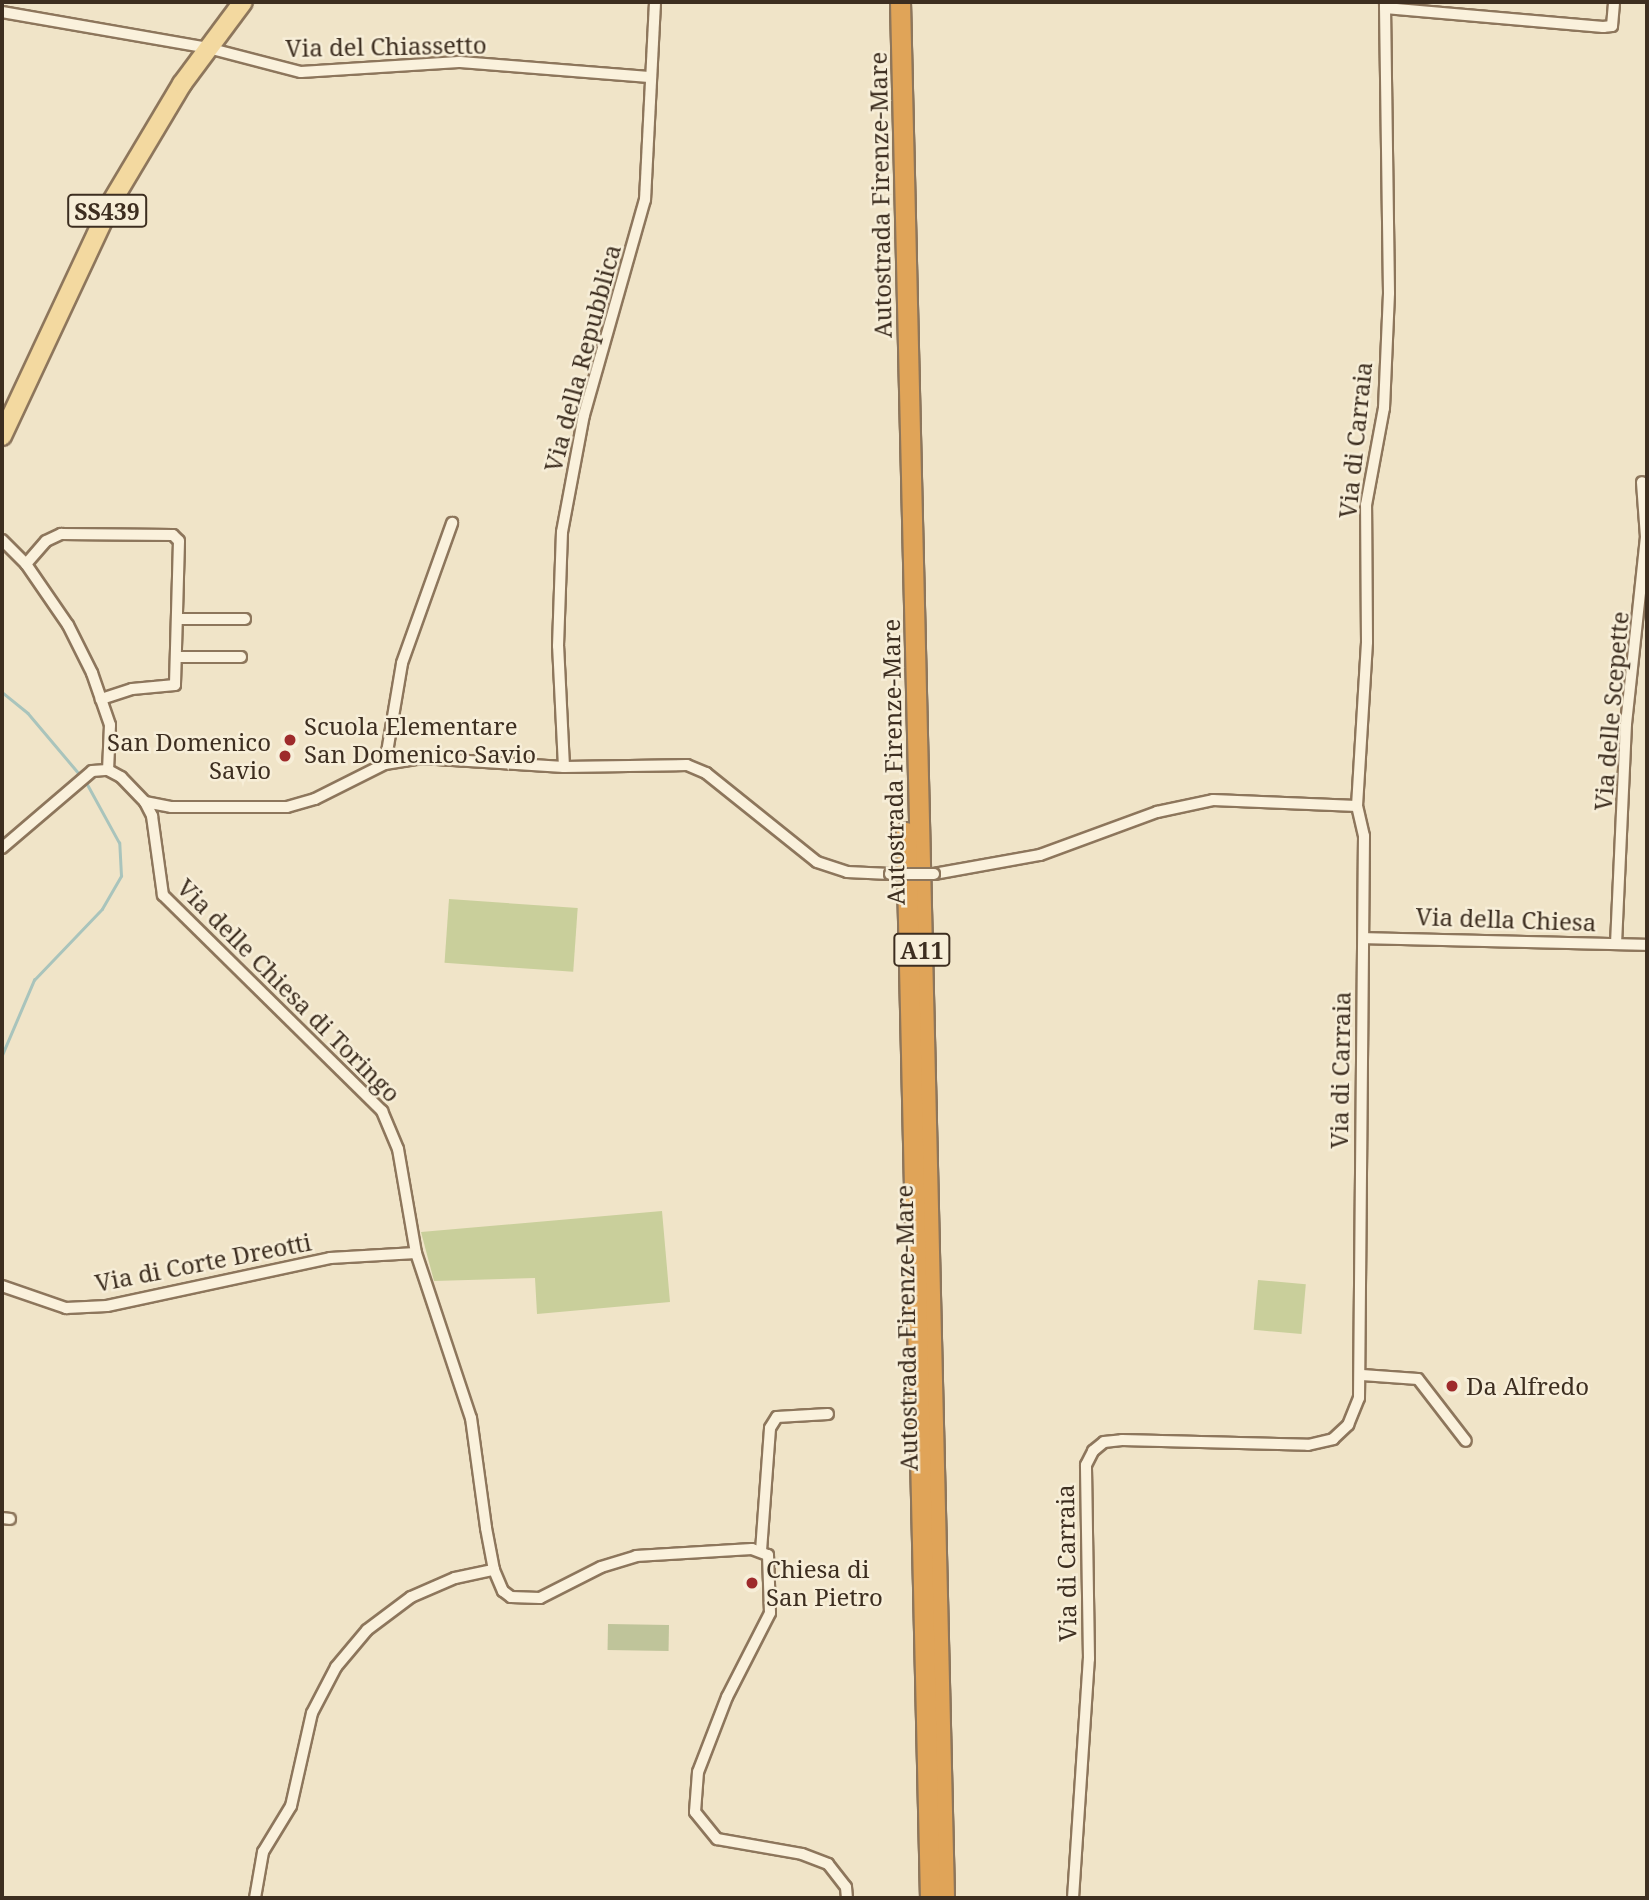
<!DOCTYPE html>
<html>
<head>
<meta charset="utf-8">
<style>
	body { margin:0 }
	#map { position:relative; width:1649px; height:1900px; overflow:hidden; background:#f0e4c8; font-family:"Noto Serif",serif }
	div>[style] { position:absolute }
	.green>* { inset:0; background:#c9cf9b; transform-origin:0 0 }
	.cemetery>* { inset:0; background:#bfc49a; transform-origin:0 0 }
	.stream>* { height:2.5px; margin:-1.25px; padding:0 1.25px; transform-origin:1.25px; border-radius:1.25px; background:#a9c4bc }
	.roads { filter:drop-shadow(2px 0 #8d765c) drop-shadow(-2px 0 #8d765c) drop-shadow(0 2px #8d765c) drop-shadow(0 -2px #8d765c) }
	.street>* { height:10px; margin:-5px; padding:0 5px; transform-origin:5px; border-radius:5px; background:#faf1dc }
	.primary>* { height:18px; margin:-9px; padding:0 9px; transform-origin:9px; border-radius:9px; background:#f3d9a0 }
	.highway>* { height:19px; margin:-9.5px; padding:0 9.5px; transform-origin:9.5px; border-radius:9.5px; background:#e0a458 }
	.bridges { filter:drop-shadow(2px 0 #8d765c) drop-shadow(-2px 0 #8d765c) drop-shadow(0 2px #8d765c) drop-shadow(0 -2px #8d765c) }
	.street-bridge>* { height:10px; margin:-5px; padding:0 5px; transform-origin:5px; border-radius:5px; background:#faf1dc }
	.dots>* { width:19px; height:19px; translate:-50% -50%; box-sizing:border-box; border:4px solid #f7eed8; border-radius:50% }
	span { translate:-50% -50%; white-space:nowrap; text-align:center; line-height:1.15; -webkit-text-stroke:5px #f7eed8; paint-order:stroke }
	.shield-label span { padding:2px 5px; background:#f7eed8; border:2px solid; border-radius:5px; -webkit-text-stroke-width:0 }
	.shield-label { font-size:23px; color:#3d2e20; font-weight:700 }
	.street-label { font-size:24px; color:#3d2e20 }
	.poi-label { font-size:24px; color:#3d2e20 }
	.left { translate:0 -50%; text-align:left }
	.right { translate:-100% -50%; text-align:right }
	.frame { position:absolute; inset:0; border:4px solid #3d2e20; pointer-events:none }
</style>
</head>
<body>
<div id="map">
	<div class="green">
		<div style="left:449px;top:899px;width:129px;height:64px;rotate:4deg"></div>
		<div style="clip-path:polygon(662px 1211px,670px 1302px,537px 1314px,535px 1278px,434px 1281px,421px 1232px)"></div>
		<div style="left:1258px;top:1280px;width:48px;height:50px;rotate:5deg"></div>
	</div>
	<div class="cemetery">
		<div style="left:608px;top:1624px;width:61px;height:26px;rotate:1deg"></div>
	</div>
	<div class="stream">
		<div style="left:2px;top:692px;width:33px;rotate:39deg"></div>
		<div style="left:28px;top:713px;width:82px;rotate:49.9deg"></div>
		<div style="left:2px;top:1055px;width:82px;rotate:-66.9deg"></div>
		<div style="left:34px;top:980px;width:98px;rotate:-46.2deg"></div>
		<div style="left:102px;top:909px;width:38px;rotate:-60deg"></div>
		<div style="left:121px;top:876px;width:33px;rotate:-93deg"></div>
		<div style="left:119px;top:843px;width:71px;rotate:-118.7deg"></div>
	</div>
	<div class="roads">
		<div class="street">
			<div style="left:1385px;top:8px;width:219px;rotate:5deg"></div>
			<div style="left:1603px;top:27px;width:9px;rotate:-6deg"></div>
			<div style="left:1612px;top:26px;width:24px;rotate:-85deg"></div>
			<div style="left:2px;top:12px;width:209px;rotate:9.9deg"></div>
			<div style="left:208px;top:48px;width:96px;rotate:14.5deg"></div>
			<div style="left:301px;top:72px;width:158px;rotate:-3.6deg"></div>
			<div style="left:459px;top:62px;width:192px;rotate:4.5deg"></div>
			<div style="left:2px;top:540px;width:34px;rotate:45deg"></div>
			<div style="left:26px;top:564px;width:74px;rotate:55.5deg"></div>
			<div style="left:68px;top:625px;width:54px;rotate:63.4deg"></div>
			<div style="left:92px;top:673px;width:55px;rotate:70.9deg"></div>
			<div style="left:110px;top:725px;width:45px;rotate:92.5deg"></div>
			<div style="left:26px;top:564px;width:30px;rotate:-49deg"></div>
			<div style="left:46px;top:541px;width:17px;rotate:-25deg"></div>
			<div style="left:61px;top:534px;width:112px;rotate:0.5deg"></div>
			<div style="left:173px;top:535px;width:8px;rotate:45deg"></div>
			<div style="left:179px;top:541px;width:144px;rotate:91.6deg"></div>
			<div style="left:175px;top:685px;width:43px;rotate:174.7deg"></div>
			<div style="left:132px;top:689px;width:33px;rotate:162deg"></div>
			<div style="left:177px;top:619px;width:68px"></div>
			<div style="left:176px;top:657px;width:65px"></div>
			<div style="left:385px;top:764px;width:102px;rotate:-80.4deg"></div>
			<div style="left:402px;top:663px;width:149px;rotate:-70.3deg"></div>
			<div style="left:564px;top:767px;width:121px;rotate:-92.8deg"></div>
			<div style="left:558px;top:646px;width:114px;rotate:-88deg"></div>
			<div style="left:562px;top:532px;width:119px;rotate:-79.4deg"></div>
			<div style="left:584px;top:415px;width:223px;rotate:-74.2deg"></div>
			<div style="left:645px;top:200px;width:198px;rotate:-87.1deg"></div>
			<div style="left:145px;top:802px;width:26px;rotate:11deg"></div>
			<div style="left:171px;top:807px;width:116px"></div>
			<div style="left:287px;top:807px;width:29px;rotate:-16deg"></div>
			<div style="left:315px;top:799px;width:78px;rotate:-26.6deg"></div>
			<div style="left:385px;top:764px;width:36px;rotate:-9deg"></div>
			<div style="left:421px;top:758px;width:143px;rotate:3.6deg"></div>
			<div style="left:564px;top:767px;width:123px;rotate:-0.9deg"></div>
			<div style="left:687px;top:765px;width:21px;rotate:23deg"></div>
			<div style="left:706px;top:773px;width:142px;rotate:38.7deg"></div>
			<div style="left:817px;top:862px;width:32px;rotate:18deg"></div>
			<div style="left:847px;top:872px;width:43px;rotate:2.7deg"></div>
			<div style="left:2px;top:848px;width:118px;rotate:-40.5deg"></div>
			<div style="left:92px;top:771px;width:16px;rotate:-4deg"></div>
			<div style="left:108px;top:770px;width:15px;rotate:28deg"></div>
			<div style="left:121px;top:777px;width:35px;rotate:46deg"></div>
			<div style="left:145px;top:802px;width:16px;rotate:63deg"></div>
			<div style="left:152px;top:816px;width:80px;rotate:82.1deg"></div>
			<div style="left:163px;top:895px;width:308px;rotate:44.6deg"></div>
			<div style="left:382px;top:1111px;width:41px;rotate:67.2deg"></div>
			<div style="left:398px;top:1149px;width:106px;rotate:80.2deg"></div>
			<div style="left:416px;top:1253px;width:174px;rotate:71.6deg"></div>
			<div style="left:471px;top:1418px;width:111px;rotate:82.2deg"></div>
			<div style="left:486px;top:1528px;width:43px;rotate:79.2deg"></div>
			<div style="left:494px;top:1570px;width:23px;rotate:67deg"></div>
			<div style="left:503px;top:1591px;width:10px;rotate:37deg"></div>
			<div style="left:511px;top:1597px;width:29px;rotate:2deg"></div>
			<div style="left:540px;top:1598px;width:68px;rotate:-26.9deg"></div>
			<div style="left:601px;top:1567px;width:37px;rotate:-17deg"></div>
			<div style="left:636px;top:1556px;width:116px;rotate:-3.5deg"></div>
			<div style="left:752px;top:1549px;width:17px;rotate:21deg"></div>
			<div style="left:768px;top:1555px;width:58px;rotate:88deg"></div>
			<div style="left:770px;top:1613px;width:94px;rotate:117.1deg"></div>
			<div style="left:727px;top:1697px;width:80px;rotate:111.1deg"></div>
			<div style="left:698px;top:1772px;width:40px;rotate:94.3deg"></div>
			<div style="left:695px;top:1812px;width:35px;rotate:51deg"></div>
			<div style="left:717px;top:1839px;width:86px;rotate:10deg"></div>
			<div style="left:802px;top:1854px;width:28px;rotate:21deg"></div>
			<div style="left:828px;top:1864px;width:29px;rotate:52deg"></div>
			<div style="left:846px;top:1887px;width:11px;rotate:85deg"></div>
			<div style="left:934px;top:874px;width:108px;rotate:-10.2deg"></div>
			<div style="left:1040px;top:855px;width:125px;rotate:-20.2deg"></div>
			<div style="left:1157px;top:812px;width:57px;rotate:-12.1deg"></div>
			<div style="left:1213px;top:800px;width:144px;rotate:2.4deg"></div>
			<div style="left:1364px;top:938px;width:283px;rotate:1.4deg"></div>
			<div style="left:1616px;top:944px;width:220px;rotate:-87.4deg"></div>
			<div style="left:1626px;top:724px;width:188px;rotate:-83.9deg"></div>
			<div style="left:1646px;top:537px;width:55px;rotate:-94.2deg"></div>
			<div style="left:2px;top:1286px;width:68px;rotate:19deg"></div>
			<div style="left:66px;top:1308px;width:41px;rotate:-2.8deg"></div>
			<div style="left:107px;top:1306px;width:228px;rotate:-12.1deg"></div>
			<div style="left:330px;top:1258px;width:86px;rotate:-3.3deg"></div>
			<div style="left:1362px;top:1375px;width:56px;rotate:4.1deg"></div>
			<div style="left:1418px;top:1379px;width:78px;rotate:52.3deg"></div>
			<div style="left:2px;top:1518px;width:8px;rotate:7deg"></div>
			<div style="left:761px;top:1551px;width:123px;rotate:-85.8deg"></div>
			<div style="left:770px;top:1428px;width:13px;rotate:-58deg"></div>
			<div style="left:777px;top:1417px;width:51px;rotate:-3.4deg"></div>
			<div style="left:255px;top:1898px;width:47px;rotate:-80.1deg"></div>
			<div style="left:263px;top:1852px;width:54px;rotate:-58.7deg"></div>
			<div style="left:291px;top:1806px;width:95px;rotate:-77.3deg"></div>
			<div style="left:312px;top:1713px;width:52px;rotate:-62.4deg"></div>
			<div style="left:336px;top:1667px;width:48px;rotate:-50deg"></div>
			<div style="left:367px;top:1630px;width:55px;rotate:-36.9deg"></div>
			<div style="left:411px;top:1597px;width:48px;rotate:-23.4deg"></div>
			<div style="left:455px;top:1578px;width:40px;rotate:-12deg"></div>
			<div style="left:1073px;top:1898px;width:240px;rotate:-86.2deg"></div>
			<div style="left:1089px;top:1659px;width:194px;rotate:-90.9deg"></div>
			<div style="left:1086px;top:1465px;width:16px;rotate:-63deg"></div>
			<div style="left:1093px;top:1451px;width:14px;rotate:-39deg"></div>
			<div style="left:1104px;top:1442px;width:18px;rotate:-6deg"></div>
			<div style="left:1122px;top:1440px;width:186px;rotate:1.5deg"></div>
			<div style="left:1308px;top:1445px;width:26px;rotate:-13deg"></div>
			<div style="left:1333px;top:1439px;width:21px;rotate:-43deg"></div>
			<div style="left:1348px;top:1425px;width:29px;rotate:-68deg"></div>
			<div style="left:1359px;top:1398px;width:562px;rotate:-89.49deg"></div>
			<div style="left:1364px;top:836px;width:31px;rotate:-103deg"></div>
			<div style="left:1357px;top:806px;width:164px;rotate:-86.5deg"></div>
			<div style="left:1367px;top:642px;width:137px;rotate:-90.4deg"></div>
			<div style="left:1366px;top:505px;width:99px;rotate:-79.5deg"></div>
			<div style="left:1384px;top:408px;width:115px;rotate:-87.5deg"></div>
			<div style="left:1389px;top:293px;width:291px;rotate:-90.8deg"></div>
		</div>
		<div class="primary">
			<div style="left:2px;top:436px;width:257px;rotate:-64.9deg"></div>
			<div style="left:111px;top:203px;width:139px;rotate:-59.2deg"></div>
			<div style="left:182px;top:84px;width:102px;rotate:-53.4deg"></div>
		</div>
		<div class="highway">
			<div style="left:900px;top:2px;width:1897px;rotate:88.67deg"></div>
			<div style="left:906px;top:832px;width:1066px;rotate:88.71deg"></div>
		</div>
	</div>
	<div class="bridges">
		<div class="street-bridge">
			<div style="left:890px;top:874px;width:44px"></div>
		</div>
	</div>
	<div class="dots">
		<div style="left:290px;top:740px;background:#9e2a2b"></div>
		<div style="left:285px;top:756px;background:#9e2a2b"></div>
		<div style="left:1452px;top:1386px;background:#9e2a2b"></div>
		<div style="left:752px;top:1583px;background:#9e2a2b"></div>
	</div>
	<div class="shield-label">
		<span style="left:107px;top:211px">SS439</span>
		<span style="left:922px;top:950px">A11</span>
	</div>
	<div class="street-label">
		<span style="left:386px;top:46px;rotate:-1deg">Via del Chiassetto</span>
		<span style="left:880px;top:195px;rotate:-91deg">Autostrada Firenze-Mare</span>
		<span style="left:582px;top:358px;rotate:-75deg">Via della Repubblica</span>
		<span style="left:1355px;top:440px;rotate:-84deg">Via di Carraia</span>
		<span style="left:1611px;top:711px;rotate:-85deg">Via delle Scepette</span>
		<span style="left:893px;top:762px;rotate:-91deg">Autostrada Firenze-Mare</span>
		<span style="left:1506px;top:919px;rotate:2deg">Via della Chiesa</span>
		<span style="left:289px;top:990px;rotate:45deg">Via delle Chiesa di Toringo</span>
		<span style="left:1340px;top:1070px;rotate:-89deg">Via di Carraia</span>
		<span style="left:203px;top:1262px;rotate:-11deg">Via di Corte Dreotti</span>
		<span style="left:906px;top:1328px;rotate:-91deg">Autostrada Firenze-Mare</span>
		<span style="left:1066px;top:1563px;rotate:-91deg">Via di Carraia</span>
	</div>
	<div class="poi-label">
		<span class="left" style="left:304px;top:740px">Scuola Elementare<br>San Domenico Savio</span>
		<span class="right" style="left:271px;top:756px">San Domenico<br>Savio</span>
		<span class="left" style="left:1466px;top:1386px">Da Alfredo</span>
		<span class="left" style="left:766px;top:1583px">Chiesa di<br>San Pietro</span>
	</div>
	<div class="frame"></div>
</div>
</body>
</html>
